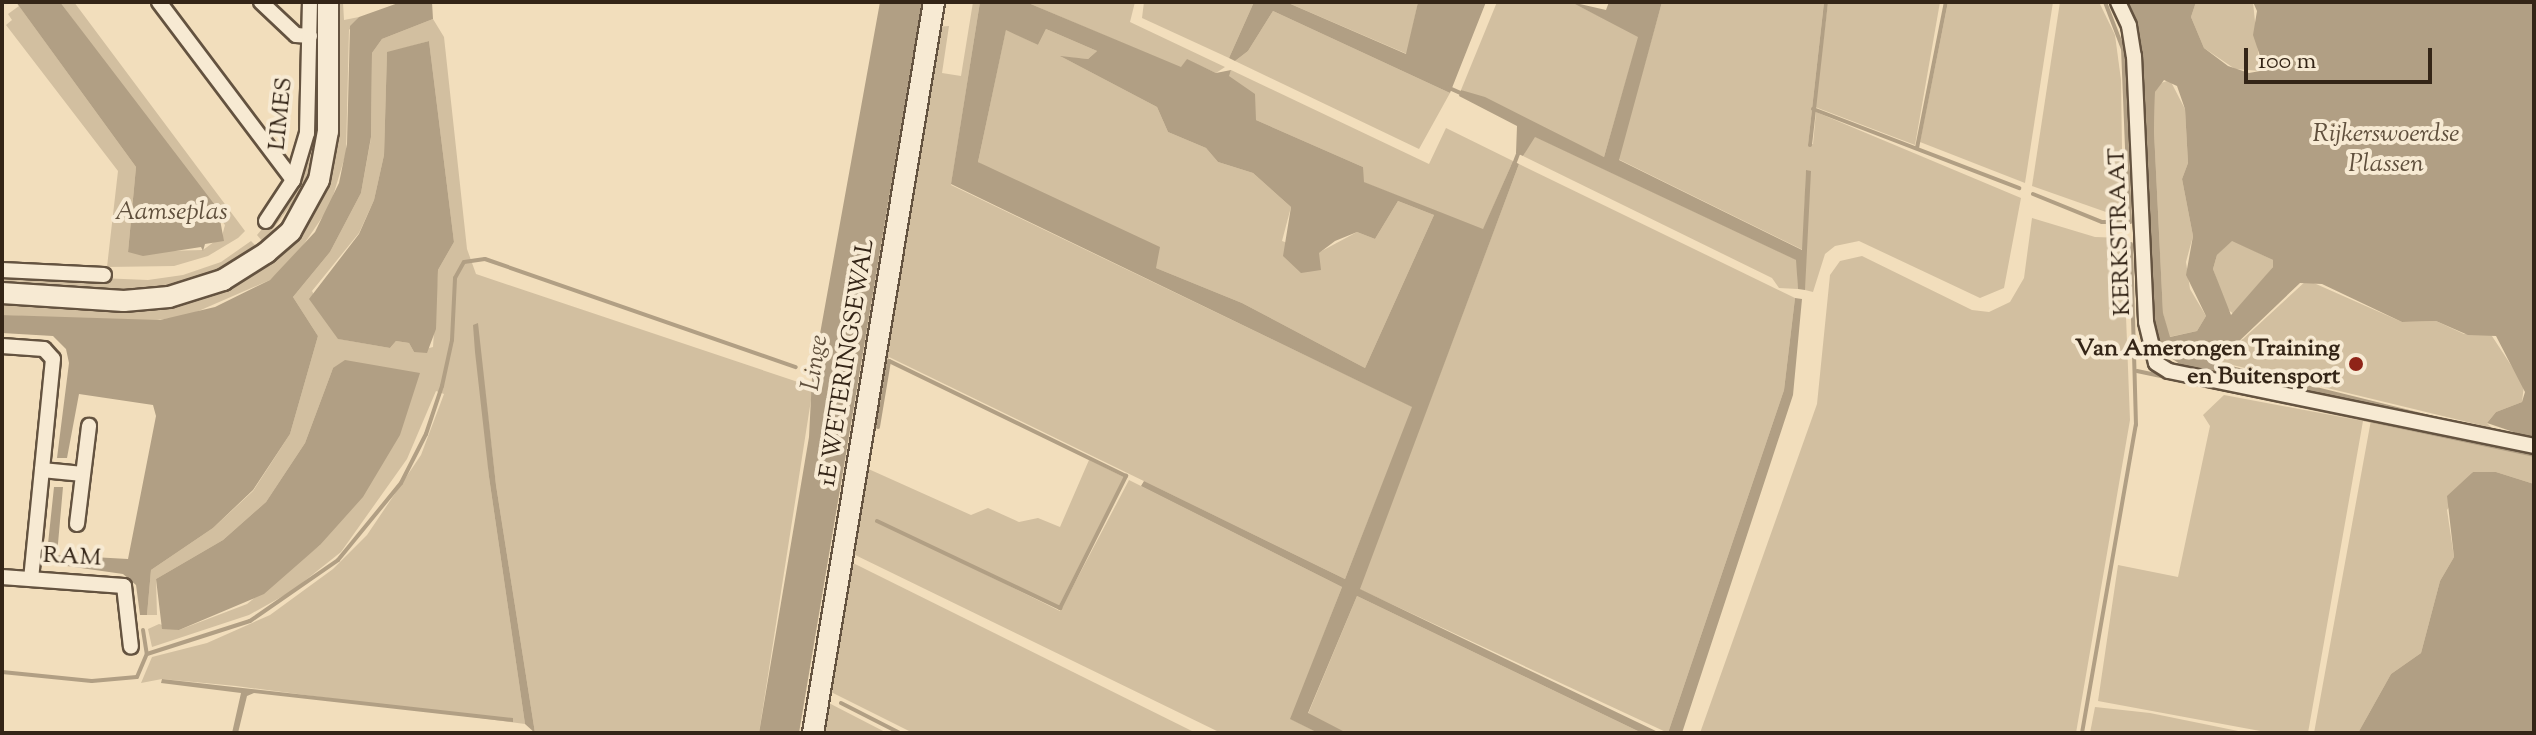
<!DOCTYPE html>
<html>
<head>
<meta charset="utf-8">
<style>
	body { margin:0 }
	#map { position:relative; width:2536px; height:735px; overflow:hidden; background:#f2debc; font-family:"Sorts Mill Goudy",serif }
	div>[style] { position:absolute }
	.green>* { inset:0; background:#d2bfa0 }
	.water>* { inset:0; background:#b19f84 }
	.stream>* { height:4px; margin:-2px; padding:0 2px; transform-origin:2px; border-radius:2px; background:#b19f84 }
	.roads { filter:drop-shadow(2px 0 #645340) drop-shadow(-2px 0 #645340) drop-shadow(0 2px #645340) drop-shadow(0 -2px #645340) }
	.street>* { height:14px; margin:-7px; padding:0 7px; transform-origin:7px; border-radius:7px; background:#f7ead3 }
	.secondary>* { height:20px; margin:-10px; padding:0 10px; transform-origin:10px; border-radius:10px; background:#f7ead3 }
	.dots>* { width:22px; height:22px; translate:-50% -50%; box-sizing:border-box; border:4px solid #f7ead3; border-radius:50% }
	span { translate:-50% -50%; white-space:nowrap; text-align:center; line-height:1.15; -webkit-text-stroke:8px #f7ead3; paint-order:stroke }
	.street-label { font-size:24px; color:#342517 }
	.poi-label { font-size:24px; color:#342517; font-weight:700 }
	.right { translate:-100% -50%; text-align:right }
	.water-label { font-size:26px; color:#60503d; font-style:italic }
	.frame { position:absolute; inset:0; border:4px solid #342517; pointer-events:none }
	.scale { position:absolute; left:2244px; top:48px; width:188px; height:36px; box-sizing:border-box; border:4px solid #342517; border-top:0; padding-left:10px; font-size:24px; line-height:28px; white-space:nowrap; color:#342517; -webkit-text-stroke:6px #f7ead3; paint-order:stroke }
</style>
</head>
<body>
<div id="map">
	<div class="green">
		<div style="clip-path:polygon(60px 2px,74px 2px,245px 231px,238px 238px,208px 256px,174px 266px,107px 267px,118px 171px,6px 25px,12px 20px,8px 14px,19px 6px,136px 167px,128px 252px,203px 250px,222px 236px,225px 225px)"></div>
		<div style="clip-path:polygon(315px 2px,323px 2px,322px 121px,304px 188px,263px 242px,257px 235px,272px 217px,278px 220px,283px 214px,280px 210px,298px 190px,315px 144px)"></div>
		<div style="clip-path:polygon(335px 2px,343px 2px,344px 20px,359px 17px,349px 30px,346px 153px,330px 206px,293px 260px,270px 280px,187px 316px,142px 322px,2px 315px,2px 299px,182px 303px,224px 290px,278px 257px,308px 220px)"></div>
		<div style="clip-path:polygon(973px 2px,980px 2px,951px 185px,1413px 407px,1345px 579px,889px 357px,875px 428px,871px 425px,935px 27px,949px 26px,942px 73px,961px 76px)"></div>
		<div style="clip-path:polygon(1026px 2px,1135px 2px,1130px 22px,1225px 67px,1216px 73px,1187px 60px,1181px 68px)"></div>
		<div style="clip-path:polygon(1144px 2px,1254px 2px,1229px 58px,1142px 18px)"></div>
		<div style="clip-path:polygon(1286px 2px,1418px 2px,1407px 54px)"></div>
		<div style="clip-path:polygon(1497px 2px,1571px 2px,1639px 36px,1604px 157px,1461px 90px)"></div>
		<div style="clip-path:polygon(1662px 2px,1824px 2px,1808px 145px,1813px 144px,1816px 112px,2021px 198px,2004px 288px,1980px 298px,1859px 241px,1835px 246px,1825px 254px,1813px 292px,1805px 290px,1806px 171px,1803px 250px,1618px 159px)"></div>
		<div style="clip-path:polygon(1828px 2px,1940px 2px,1915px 145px,1815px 107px)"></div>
		<div style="clip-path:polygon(1948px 2px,2053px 2px,2025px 183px,1920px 142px)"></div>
		<div style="clip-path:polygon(2060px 2px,2099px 2px,2115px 35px,2121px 80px,2123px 218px,2032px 186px)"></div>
		<div style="clip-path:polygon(2196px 2px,2253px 2px,2260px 71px,2235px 69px,2204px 48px,2191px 17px)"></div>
		<div style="clip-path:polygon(1273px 11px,1450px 93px,1419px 149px,1235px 61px,1248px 51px)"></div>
		<div style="clip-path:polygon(evenodd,433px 19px,444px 37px,467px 249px,476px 274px,813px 387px,759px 733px,535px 733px,496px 485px,477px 323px,489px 477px,525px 724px,236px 686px,162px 679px,141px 683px,152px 657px,207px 643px,270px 615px,333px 569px,367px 535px,421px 455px,444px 394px,436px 391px,407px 459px,341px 552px,292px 591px,249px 615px,152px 647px,148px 629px,159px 624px,179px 630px,247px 604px,320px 545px,333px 368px,305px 443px,266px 502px,223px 540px,156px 579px,157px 615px,147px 615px,151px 570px,213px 528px,253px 491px,290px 434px,318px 336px,293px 297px,330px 252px,361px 193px,371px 138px,372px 53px,382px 39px,433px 19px,429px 41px,454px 242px,438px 270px,433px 347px,414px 352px,409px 343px,396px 341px,390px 348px,339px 339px,312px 291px,359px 233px,374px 200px,384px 155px,387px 53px,429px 41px)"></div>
		<div style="clip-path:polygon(1006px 29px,1038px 45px,1046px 29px,1097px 51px,1088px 59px,1062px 57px,1157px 107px,1168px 132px,1206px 148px,1218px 162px,1253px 173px,1291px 207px,1282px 241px,1318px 253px,1357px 232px,1375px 239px,1398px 201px,1434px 215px,1365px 368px,1242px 303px,1156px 268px,978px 162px)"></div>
		<div style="clip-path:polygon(1231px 70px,1429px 164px,1446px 128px,1513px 161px,1483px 230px,1363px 182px,1363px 167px,1256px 120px,1228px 76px)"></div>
		<div style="clip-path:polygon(2170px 80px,2185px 109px,2188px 163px,2182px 179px,2193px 236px,2186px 262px,2190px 289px,2206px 316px,2197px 331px,2169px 337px,2163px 314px,2154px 131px,2155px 92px,2158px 84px)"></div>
		<div style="clip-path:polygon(1534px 136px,1797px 260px,1798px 289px,1779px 288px,1772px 278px,1523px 156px)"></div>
		<div style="clip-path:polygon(1519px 164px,1795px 298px,1784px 390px,1668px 733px,1359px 589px)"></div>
		<div style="clip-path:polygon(2032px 218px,2095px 237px,2123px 238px,2130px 420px,2076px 733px,1700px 733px,1817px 404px,1830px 275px,1840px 261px,1862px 256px,1972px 310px,1989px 312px,2010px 302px,2024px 278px)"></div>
		<div style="clip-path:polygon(2232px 240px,2273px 260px,2273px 267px,2235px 315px,2227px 309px,2213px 269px,2217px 255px)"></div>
		<div style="clip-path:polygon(251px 241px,257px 247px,216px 273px,145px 292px,2px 286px,2px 274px,148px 280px,183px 275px,221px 262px)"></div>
		<div style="clip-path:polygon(2307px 280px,2402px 322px,2436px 321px,2464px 334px,2490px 333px,2524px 385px,2522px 402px,2496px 412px,2487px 423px,2492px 428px,2175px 351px,2215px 352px,2243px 339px)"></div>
		<div style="clip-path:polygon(2224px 395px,2363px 421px,2308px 733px,2271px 733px,2098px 701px,2118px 565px,2178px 577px,2210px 426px,2203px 415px)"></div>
		<div style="clip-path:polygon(2371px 420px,2534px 454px,2534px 484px,2496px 472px,2473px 472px,2447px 510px,2454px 557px,2440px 581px,2421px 653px,2391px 674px,2358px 733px,2314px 733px)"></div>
		<div style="clip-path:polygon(1089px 460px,1124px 477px,1059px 606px,875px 520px,1060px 611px,1129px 480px,1342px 587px,1291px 719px,1318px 733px,1221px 733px,849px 552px,864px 467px,971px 515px,988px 508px,1019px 522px,1038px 518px,1060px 527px)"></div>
		<div style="clip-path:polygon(849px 563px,855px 564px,1196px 733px,913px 733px,825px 689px)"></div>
		<div style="clip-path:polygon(1357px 596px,1642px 733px,1347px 733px,1308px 714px)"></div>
		<div style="clip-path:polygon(825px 701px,887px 733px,819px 733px)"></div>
		<div style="clip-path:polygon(2095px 707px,2150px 713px,2248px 733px,2090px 733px)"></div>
	</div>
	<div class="water">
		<div style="clip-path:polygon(16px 2px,60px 2px,218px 209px,224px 241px,205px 244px,203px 251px,201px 247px,143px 256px,128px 252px,136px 167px)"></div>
		<div style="clip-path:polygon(401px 2px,432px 2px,433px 19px,382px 39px,372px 53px,371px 137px,361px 193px,330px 252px,293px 297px,318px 336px,290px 434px,253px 490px,213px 528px,151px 570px,147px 615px,140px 615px,136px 585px,123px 574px,46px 563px,54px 487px,63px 487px,57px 555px,128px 559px,156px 416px,153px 405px,79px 394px,67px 458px,57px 458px,69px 363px,66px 349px,53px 336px,2px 333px,2px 315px,160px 320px,215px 307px,270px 280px,315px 232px,339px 183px,347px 144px,350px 26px,359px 17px)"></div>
		<div style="clip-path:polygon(880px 2px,922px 2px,799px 733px,759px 733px,809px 437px,812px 378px)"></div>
		<div style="clip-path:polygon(evenodd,980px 2px,1026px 2px,1181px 67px,1187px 59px,1216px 73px,1231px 70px,1229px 76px,1255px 94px,1256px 120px,1363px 167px,1364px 182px,1483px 229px,1513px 161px,1519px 164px,1360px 589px,1660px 733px,1642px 733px,1357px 596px,1308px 713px,1347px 733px,1318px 733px,1290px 719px,1342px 587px,1141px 486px,1144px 481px,1345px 579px,1412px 407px,951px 184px,980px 2px,1046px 29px,1097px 51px,1088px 59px,1060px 56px,1157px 107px,1168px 132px,1206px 148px,1218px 162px,1253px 173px,1291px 207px,1283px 256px,1301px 273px,1321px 270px,1319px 253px,1335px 241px,1357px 232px,1375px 239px,1398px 201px,1434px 215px,1365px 368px,1242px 303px,1156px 268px,1160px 247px,978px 162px,1006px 30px,1038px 45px,1046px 29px)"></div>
		<div style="clip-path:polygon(1254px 2px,1286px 2px,1406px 54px,1418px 2px,1486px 2px,1450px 93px,1273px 11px,1248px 51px,1235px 61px,1229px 58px)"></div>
		<div style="clip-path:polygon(1571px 2px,1606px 10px,1609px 2px,1662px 2px,1619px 160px,1802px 250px,1806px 170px,1811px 171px,1805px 290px,1798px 289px,1796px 260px,1535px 137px,1523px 156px,1516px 153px,1517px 126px,1459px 96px,1461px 90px,1485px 97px,1604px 157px,1638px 37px)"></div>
		<div style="clip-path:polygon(evenodd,2125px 2px,2196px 2px,2191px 17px,2204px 48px,2228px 66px,2249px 73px,2260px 71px,2262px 62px,2253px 35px,2257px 11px,2253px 2px,2534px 2px,2534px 439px,2487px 423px,2496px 412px,2522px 402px,2525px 392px,2496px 336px,2468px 335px,2436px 321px,2402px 322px,2322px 284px,2300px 283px,2234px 346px,2201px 354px,2179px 348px,2175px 352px,2466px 424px,2186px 368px,2159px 350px,2152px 313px,2141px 44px,2125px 2px,2164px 80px,2177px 86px,2185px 109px,2188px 163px,2182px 179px,2193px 236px,2186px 275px,2206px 316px,2197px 331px,2170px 337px,2163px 313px,2154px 131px,2155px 92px,2164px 80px,2125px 2px,2232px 241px,2273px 260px,2273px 267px,2231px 315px,2213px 269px,2217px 255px,2232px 241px)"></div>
		<div style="clip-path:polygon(429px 41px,454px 242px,438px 270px,436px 329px,427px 353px,414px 352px,409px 343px,396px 341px,390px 348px,338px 339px,309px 299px,359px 234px,374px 200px,384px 155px,387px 52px)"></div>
		<div style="clip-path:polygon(1795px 298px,1802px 299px,1793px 395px,1682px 733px,1668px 733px,1784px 390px)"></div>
		<div style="clip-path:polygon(478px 323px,496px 485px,535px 733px,525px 724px,489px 477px,475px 352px,473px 325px)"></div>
		<div style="clip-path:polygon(345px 360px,420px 373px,400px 435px,363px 497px,320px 545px,264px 594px,179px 630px,162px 629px,156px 579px,223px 540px,266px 502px,305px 443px,333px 368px)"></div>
		<div style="clip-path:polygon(2473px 472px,2496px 472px,2534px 484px,2534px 733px,2358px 733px,2391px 674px,2421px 653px,2440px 581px,2454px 557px,2447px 496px)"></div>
		<div style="clip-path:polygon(162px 679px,513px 718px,513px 722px,254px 693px,247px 696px,238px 733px,232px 733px,241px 693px,161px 683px)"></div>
	</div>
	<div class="stream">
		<div style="left:1447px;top:87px;width:20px;rotate:24deg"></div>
		<div style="left:1813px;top:109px;width:221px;rotate:21deg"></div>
		<div style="left:1810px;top:145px;width:144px;rotate:-83.6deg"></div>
		<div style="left:1917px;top:148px;width:149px;rotate:-78.8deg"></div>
		<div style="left:1513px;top:167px;width:19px;rotate:-69deg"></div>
		<div style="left:2033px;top:194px;width:74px;rotate:22.1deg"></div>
		<div style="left:2102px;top:222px;width:28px"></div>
		<div style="left:2130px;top:222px;width:173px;rotate:-92.3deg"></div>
		<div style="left:2123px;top:49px;width:50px;rotate:-111deg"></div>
		<div style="left:2137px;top:371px;width:34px;rotate:12deg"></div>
		<div style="left:2202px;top:385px;width:339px;rotate:11.9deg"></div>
		<div style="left:877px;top:521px;width:203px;rotate:25.4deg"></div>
		<div style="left:1060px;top:608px;width:148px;rotate:-63.4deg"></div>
		<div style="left:1126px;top:476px;width:263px;rotate:-154.1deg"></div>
		<div style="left:889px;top:361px;width:67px;rotate:99.5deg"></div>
		<div style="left:143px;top:630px;width:24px;rotate:81deg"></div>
		<div style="left:2px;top:672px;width:90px;rotate:5.7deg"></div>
		<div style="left:92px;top:681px;width:45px;rotate:-5.1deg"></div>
		<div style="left:137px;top:677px;width:25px;rotate:-67deg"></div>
		<div style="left:147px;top:654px;width:108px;rotate:-17.8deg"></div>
		<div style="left:250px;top:621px;width:107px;rotate:-34.7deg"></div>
		<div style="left:338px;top:560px;width:99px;rotate:-50.7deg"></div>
		<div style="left:401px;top:483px;width:55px;rotate:-63deg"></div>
		<div style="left:426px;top:434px;width:51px;rotate:-71.6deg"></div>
		<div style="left:442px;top:386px;width:47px;rotate:-77.7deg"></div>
		<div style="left:452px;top:340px;width:62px;rotate:-87.2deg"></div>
		<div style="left:455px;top:278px;width:18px;rotate:-61deg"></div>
		<div style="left:464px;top:262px;width:21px;rotate:-8deg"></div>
		<div style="left:485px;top:259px;width:329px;rotate:19.2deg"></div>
		<div style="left:841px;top:703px;width:66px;rotate:27deg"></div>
		<div style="left:2082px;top:733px;width:313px;rotate:-80.1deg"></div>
		<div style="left:2136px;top:425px;width:181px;rotate:-91.6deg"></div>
	</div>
	<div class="roads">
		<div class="street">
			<div style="left:159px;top:2px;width:223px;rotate:53deg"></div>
			<div style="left:261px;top:2px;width:48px;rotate:43.3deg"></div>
			<div style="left:296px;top:35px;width:14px;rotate:4deg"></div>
			<div style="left:2118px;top:2px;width:26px;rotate:65deg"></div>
			<div style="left:2129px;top:26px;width:30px;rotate:81deg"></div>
			<div style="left:2134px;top:56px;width:266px;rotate:87.4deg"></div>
			<div style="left:2146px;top:322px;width:42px;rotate:76.3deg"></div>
			<div style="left:2156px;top:363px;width:15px;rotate:32deg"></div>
			<div style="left:2169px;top:371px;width:373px;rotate:11.6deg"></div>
			<div style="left:266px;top:221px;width:49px;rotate:-56.6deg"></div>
			<div style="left:293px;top:180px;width:49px;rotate:-73.4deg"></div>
			<div style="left:307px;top:133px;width:131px;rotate:-88.7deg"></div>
			<div style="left:2px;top:270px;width:102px;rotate:2.8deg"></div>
			<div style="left:2px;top:346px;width:42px;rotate:4.1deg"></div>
			<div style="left:44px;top:349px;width:13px;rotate:48deg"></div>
			<div style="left:53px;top:359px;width:221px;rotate:95.7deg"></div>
			<div style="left:42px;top:470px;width:41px;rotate:5.6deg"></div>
			<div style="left:77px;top:524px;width:99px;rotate:-83deg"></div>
			<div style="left:2px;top:577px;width:122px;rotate:4.2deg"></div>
			<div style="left:124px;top:586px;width:61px;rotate:83.5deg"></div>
		</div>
		<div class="secondary">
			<div style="left:2px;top:293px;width:122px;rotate:3.8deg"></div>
			<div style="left:124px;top:301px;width:45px;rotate:-5.1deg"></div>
			<div style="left:169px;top:297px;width:57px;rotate:-17.5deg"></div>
			<div style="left:223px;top:280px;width:51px;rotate:-32.1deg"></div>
			<div style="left:266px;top:253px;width:33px;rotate:-41deg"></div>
			<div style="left:291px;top:231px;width:58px;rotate:-61.2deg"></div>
			<div style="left:319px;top:180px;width:50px;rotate:-79.6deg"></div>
			<div style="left:328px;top:131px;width:129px;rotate:-90deg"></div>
			<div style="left:813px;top:733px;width:741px;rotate:-80.6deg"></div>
		</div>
	</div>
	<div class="dots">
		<div style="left:2356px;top:364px;background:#8f2418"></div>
	</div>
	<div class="street-label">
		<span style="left:282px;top:114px;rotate:-84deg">LIMES</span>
		<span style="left:2121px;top:232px;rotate:-92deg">KERKSTRAAT</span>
		<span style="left:848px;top:363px;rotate:-81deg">1E WETERINGSEWAL</span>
		<span style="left:72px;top:558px;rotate:3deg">RAM</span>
	</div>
	<div class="poi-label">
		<span class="right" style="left:2340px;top:364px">Van Amerongen Training<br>en Buitensport</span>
	</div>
	<div class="water-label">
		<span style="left:2386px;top:150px">Rijkerswoerdse<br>Plassen</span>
		<span style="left:171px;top:213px">Aamseplas</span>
		<span style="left:816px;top:363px;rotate:-81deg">Linge</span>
	</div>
	<div class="frame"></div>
	<div class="scale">100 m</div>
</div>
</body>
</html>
